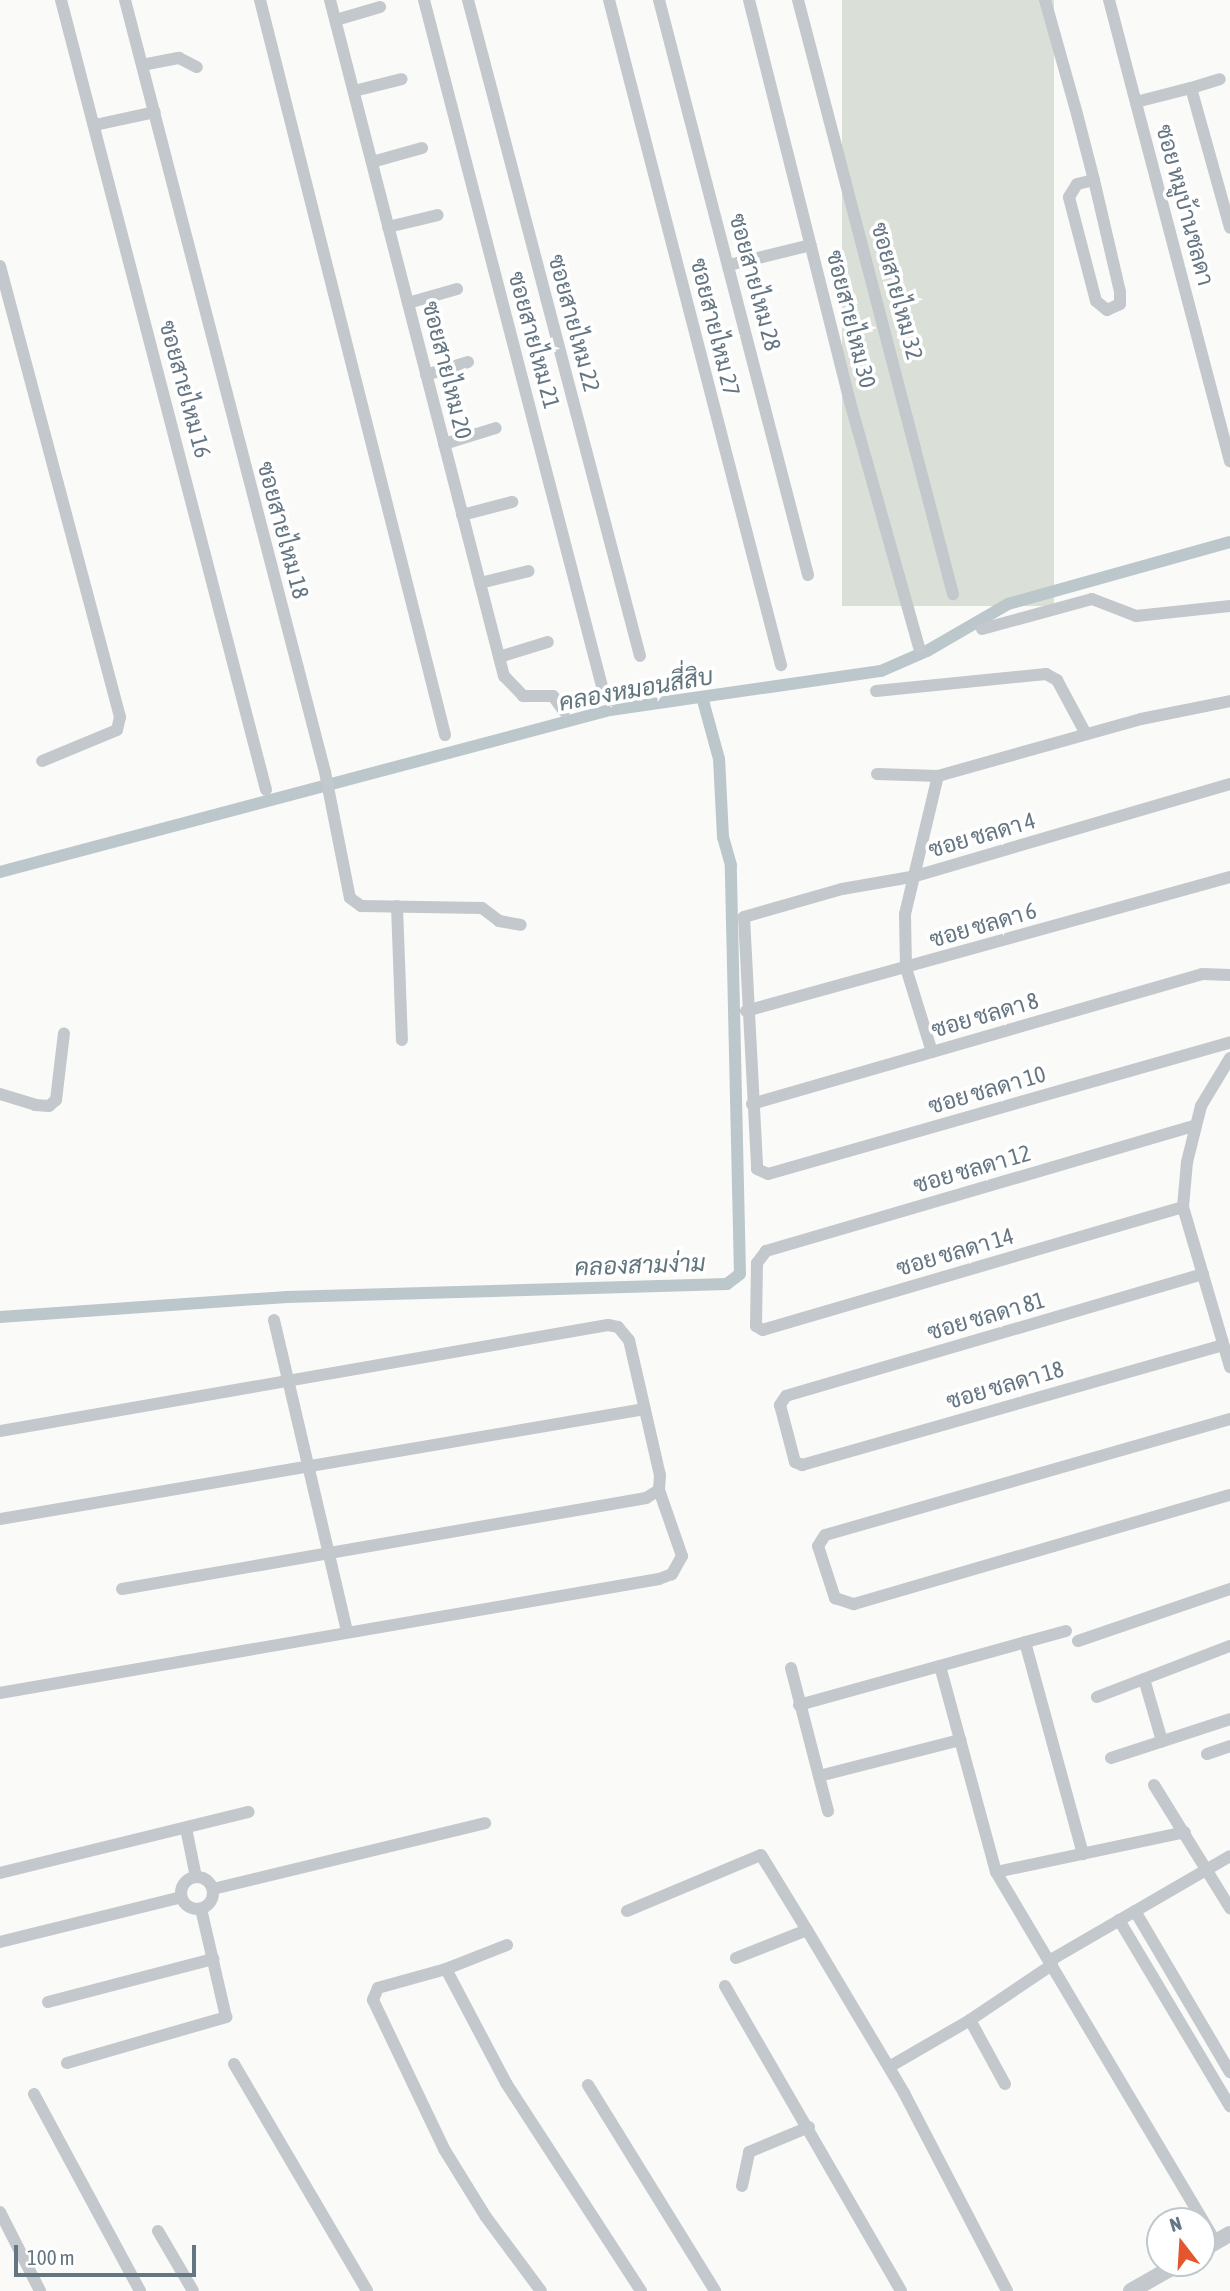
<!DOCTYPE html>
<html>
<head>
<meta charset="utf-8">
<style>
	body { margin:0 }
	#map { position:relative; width:1230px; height:2291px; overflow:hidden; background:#fafaf8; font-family:"Asap Condensed",Sarabun,sans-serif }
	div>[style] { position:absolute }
	.green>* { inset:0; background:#dadfd7; transform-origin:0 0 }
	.canal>* { height:12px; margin:-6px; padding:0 6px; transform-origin:6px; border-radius:6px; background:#bbc7cb }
	.minor>* { height:12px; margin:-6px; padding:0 6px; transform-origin:6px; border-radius:6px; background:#c3c8cc }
	.minor>.ring { margin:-6px; padding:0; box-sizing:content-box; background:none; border:12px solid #c3c8cc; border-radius:50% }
	.tertiary>* { height:16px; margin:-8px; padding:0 8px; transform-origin:8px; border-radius:8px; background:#c3c8cc }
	span { translate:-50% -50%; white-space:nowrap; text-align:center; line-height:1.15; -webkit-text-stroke:7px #fff; paint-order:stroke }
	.street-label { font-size:23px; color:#657683 }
	.water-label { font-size:24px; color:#60757c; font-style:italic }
	.north { position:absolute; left:1146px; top:2207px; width:70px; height:70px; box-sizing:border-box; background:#fff; border:2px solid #c1c8cd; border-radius:50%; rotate:343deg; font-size:19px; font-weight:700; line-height:28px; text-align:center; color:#657683 }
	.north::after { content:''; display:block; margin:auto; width:24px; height:32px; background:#e4572e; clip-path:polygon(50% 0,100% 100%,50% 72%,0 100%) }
	.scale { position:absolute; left:14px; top:2245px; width:182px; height:32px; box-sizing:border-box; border:4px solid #657683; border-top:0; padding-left:9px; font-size:21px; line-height:24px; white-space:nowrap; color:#657683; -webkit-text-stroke:5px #fff; paint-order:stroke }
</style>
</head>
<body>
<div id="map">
	<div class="green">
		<div style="left:842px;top:0;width:212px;height:606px"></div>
	</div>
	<div class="canal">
		<div style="left:0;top:872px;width:631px;rotate:-14.87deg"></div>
		<div style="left:610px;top:710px;width:274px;rotate:-8.2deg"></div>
		<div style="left:881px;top:671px;width:50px;rotate:-23.5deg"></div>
		<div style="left:927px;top:651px;width:94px;rotate:-30.1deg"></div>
		<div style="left:1008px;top:604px;width:230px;rotate:-15.6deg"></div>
		<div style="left:0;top:1317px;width:288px;rotate:-4deg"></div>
		<div style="left:287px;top:1297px;width:440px;rotate:-1.7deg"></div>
		<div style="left:727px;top:1284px;width:16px;rotate:-38deg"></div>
		<div style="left:740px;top:1274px;width:409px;rotate:-91.3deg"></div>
		<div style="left:731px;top:865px;width:29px;rotate:-106deg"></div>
		<div style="left:723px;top:837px;width:78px;rotate:-92.9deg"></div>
		<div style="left:719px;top:759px;width:64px;rotate:-105.3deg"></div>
	</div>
	<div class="minor">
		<div style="left:61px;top:0;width:816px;rotate:75.45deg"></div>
		<div style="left:125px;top:0;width:797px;rotate:75.48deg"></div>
		<div style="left:325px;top:772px;width:128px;rotate:78.8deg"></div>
		<div style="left:350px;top:898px;width:14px;rotate:36deg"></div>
		<div style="left:361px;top:906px;width:121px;rotate:0.9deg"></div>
		<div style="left:482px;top:908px;width:21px;rotate:37deg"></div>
		<div style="left:499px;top:921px;width:22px;rotate:10deg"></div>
		<div style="left:260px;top:0;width:758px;rotate:75.87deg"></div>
		<div style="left:330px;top:0;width:698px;rotate:75.57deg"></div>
		<div style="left:504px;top:676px;width:28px;rotate:46deg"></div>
		<div style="left:523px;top:696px;width:30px"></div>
		<div style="left:553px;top:696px;width:19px;rotate:54deg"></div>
		<div style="left:424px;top:0;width:713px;rotate:75.46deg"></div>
		<div style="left:468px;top:0;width:678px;rotate:75.31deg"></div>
		<div style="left:609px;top:0;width:687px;rotate:75.5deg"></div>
		<div style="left:659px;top:0;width:594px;rotate:75.47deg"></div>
		<div style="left:749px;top:0;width:414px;rotate:75.9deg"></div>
		<div style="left:850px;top:402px;width:255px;rotate:74.3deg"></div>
		<div style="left:798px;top:0;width:614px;rotate:75.38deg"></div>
		<div style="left:1045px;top:0;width:118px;rotate:74.3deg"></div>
		<div style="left:1077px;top:114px;width:68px;rotate:75.6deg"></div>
		<div style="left:1094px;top:180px;width:115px;rotate:76.9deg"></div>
		<div style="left:1120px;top:292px;width:12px;rotate:90deg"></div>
		<div style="left:1120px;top:304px;width:14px;rotate:155deg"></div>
		<div style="left:1107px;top:310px;width:14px;rotate:-141deg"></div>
		<div style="left:1096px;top:301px;width:107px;rotate:-104.6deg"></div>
		<div style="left:1069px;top:197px;width:15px;rotate:-58deg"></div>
		<div style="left:1077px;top:184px;width:17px;rotate:-13deg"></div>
		<div style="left:1109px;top:0;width:477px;rotate:75.3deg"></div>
		<div style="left:336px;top:20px;width:46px;rotate:-16.5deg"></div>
		<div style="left:142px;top:65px;width:38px;rotate:-11deg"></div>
		<div style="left:179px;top:58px;width:20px;rotate:27deg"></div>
		<div style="left:1191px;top:88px;width:30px;rotate:-17deg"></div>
		<div style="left:354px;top:91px;width:49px;rotate:-14deg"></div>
		<div style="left:1136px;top:102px;width:57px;rotate:-14.3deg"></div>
		<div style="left:1191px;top:88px;width:145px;rotate:74.4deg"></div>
		<div style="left:95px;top:125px;width:61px;rotate:-12.2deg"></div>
		<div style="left:372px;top:162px;width:52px;rotate:-15.6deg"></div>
		<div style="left:388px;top:227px;width:51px;rotate:-13.5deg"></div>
		<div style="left:729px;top:265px;width:84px;rotate:-13.7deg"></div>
		<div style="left:0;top:266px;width:467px;rotate:75.1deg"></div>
		<div style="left:120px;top:717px;width:13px;rotate:103deg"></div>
		<div style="left:117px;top:730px;width:81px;rotate:157.5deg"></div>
		<div style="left:408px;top:303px;width:51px;rotate:-15.9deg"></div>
		<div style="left:426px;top:375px;width:44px;rotate:-17.2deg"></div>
		<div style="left:444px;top:444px;width:54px;rotate:-17.1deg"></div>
		<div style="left:462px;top:515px;width:52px;rotate:-14.6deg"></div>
		<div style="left:480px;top:583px;width:50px;rotate:-13.8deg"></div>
		<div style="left:982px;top:629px;width:114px;rotate:-15.3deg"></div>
		<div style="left:1092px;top:599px;width:47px;rotate:21.1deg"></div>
		<div style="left:1136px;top:616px;width:95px;rotate:-6.1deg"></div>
		<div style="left:499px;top:657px;width:51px;rotate:-17deg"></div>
		<div style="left:876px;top:691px;width:171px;rotate:-5.7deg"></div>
		<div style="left:1046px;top:674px;width:13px;rotate:29deg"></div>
		<div style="left:1057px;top:680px;width:61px;rotate:61.8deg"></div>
		<div style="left:877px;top:774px;width:61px;rotate:1.9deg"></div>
		<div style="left:938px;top:776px;width:211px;rotate:-15.7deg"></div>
		<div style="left:1141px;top:719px;width:91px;rotate:-11.4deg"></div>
		<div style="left:1230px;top:784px;width:332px;rotate:163.7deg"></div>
		<div style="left:911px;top:877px;width:70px;rotate:170.1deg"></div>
		<div style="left:842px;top:889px;width:102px;rotate:164.1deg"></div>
		<div style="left:744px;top:917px;width:252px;rotate:87deg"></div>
		<div style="left:757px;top:1169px;width:12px;rotate:24deg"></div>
		<div style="left:768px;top:1174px;width:480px;rotate:-15.9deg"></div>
		<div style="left:397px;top:906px;width:134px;rotate:87.9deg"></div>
		<div style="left:746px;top:1011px;width:502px;rotate:-15.48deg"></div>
		<div style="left:932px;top:1052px;width:88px;rotate:-107.2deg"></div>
		<div style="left:906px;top:968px;width:54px;rotate:-91.1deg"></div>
		<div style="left:905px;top:914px;width:142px;rotate:-76.6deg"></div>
		<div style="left:1230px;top:1058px;width:56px;rotate:121.1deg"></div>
		<div style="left:1201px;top:1106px;width:58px;rotate:104deg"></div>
		<div style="left:1187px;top:1162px;width:45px;rotate:95.1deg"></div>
		<div style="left:1183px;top:1207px;width:167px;rotate:73.6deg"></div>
		<div style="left:0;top:1094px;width:37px;rotate:17deg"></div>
		<div style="left:35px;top:1105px;width:14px;rotate:4deg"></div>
		<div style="left:49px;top:1106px;width:9px;rotate:-41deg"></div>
		<div style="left:56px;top:1100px;width:67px;rotate:-83.2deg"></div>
		<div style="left:752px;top:1104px;width:468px;rotate:-16.1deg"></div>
		<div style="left:1202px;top:974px;width:28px;rotate:2deg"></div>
		<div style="left:1183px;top:1207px;width:438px;rotate:163.7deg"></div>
		<div style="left:763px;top:1330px;width:8px;rotate:-150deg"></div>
		<div style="left:756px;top:1326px;width:63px;rotate:-89.1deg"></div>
		<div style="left:757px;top:1263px;width:15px;rotate:-53deg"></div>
		<div style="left:766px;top:1251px;width:448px;rotate:-16.3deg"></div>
		<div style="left:1203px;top:1274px;width:434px;rotate:163.7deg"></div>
		<div style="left:786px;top:1396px;width:11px;rotate:124deg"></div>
		<div style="left:780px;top:1405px;width:59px;rotate:75.3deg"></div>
		<div style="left:795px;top:1462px;width:8px;rotate:23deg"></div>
		<div style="left:802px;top:1465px;width:438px;rotate:-15.9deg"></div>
		<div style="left:274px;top:1320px;width:319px;rotate:76.8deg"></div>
		<div style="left:1230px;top:1419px;width:421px;rotate:164deg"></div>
		<div style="left:825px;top:1535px;width:13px;rotate:122deg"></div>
		<div style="left:818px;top:1546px;width:55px;rotate:71.9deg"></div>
		<div style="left:835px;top:1598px;width:20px;rotate:18deg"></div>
		<div style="left:854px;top:1604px;width:391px;rotate:-16.2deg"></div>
		<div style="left:0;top:1431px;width:617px;rotate:-9.89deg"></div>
		<div style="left:608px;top:1325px;width:10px;rotate:11deg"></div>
		<div style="left:618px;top:1327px;width:17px;rotate:50deg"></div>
		<div style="left:629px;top:1340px;width:139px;rotate:77.1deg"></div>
		<div style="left:660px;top:1475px;width:15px;rotate:94deg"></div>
		<div style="left:659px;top:1490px;width:70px;rotate:70.8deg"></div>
		<div style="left:682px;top:1556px;width:21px;rotate:119deg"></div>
		<div style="left:672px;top:1574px;width:14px;rotate:159deg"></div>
		<div style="left:659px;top:1579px;width:669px;rotate:170.19deg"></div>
		<div style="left:0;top:1519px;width:654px;rotate:-9.68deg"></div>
		<div style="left:122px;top:1589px;width:532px;rotate:-9.85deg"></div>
		<div style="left:646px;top:1498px;width:15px;rotate:-32deg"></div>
		<div style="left:1078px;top:1641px;width:161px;rotate:-18.9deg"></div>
		<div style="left:1025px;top:1642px;width:220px;rotate:74.7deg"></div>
		<div style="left:940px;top:1666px;width:213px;rotate:74.8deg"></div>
		<div style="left:996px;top:1872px;width:430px;rotate:59.3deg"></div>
		<div style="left:791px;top:1668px;width:148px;rotate:75.5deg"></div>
		<div style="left:1144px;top:1679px;width:65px;rotate:73.8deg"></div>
		<div style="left:1097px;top:1697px;width:142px;rotate:-21deg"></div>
		<div style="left:799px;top:1705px;width:277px;rotate:-15.5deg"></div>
		<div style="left:1207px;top:1754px;width:24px;rotate:-19deg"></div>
		<div style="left:1111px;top:1758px;width:125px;rotate:-18.1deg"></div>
		<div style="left:819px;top:1776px;width:146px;rotate:-14.3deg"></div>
		<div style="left:1154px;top:1785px;width:145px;rotate:58.3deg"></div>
		<div style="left:186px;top:1828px;width:50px;rotate:78.5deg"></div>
		<div style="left:996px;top:1872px;width:193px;rotate:-11.9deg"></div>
		<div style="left:0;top:1873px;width:256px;rotate:-13.8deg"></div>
		<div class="ring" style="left:181px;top:1877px;width:20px;height:20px"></div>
		<div style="left:213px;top:1889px;width:280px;rotate:-13.6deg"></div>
		<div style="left:627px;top:1911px;width:145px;rotate:-22.7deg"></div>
		<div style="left:761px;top:1855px;width:88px;rotate:58.5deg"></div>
		<div style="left:1135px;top:1911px;width:187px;rotate:59.5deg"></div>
		<div style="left:1119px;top:1920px;width:217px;rotate:59.2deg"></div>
		<div style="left:0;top:1942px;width:187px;rotate:-13.9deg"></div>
		<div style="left:507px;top:1945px;width:66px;rotate:158.5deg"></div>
		<div style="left:446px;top:1969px;width:71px;rotate:164.4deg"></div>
		<div style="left:378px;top:1988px;width:13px;rotate:113deg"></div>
		<div style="left:373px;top:2000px;width:165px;rotate:64.5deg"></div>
		<div style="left:444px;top:2149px;width:80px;rotate:58.3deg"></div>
		<div style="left:486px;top:2217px;width:92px;rotate:53.4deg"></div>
		<div style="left:736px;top:1958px;width:76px;rotate:-21.5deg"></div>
		<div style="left:807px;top:1930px;width:190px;rotate:59.2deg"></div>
		<div style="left:904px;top:2093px;width:223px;rotate:62.5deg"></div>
		<div style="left:1049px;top:1961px;width:209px;rotate:-30.1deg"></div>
		<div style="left:446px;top:1969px;width:129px;rotate:62.2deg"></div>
		<div style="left:506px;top:2083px;width:248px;rotate:57deg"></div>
		<div style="left:725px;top:1986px;width:352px;rotate:60deg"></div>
		<div style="left:48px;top:2002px;width:171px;rotate:-14.6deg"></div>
		<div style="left:970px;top:2020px;width:73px;rotate:61.3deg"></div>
		<div style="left:67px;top:2063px;width:166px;rotate:-16.1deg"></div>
		<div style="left:226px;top:2017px;width:111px;rotate:-103deg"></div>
		<div style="left:234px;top:2064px;width:263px;rotate:59.6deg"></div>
		<div style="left:889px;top:2067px;width:94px;rotate:-30.1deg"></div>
		<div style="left:970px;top:2020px;width:99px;rotate:-33.9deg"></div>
		<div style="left:588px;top:2085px;width:242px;rotate:58.3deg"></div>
		<div style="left:34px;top:2094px;width:224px;rotate:61.7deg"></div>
		<div style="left:742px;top:2186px;width:35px;rotate:-78deg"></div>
		<div style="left:749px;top:2152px;width:65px;rotate:-22.6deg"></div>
		<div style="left:0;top:2212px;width:89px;rotate:63.1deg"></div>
		<div style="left:158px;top:2231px;width:69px;rotate:59.7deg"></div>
	</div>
	<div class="tertiary">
		<div style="left:1202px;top:2250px;width:32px;rotate:-30deg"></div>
		<div style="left:1131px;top:2291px;width:56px;rotate:-29.7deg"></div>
	</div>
	<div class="street-label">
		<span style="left:1185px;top:205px;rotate:75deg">ซอย หมูบ้านชลดา</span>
		<span style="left:755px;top:282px;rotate:75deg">ซอยสายไหม 28</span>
		<span style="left:897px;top:291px;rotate:75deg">ซอยสายไหม 32</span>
		<span style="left:851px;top:319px;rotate:76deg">ซอยสายไหม 30</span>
		<span style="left:574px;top:323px;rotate:75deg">ซอยสายไหม 22</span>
		<span style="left:715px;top:327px;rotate:76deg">ซอยสายไหม 27</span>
		<span style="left:534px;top:340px;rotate:75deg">ซอยสายไหม 21</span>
		<span style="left:447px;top:370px;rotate:76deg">ซอยสายไหม 20</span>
		<span style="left:185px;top:389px;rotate:75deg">ซอยสายไหม 16</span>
		<span style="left:283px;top:530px;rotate:75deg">ซอยสายไหม 18</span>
		<span style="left:982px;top:835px;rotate:-16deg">ซอย ชลดา 4</span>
		<span style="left:983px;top:925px;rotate:-16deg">ซอย ชลดา 6</span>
		<span style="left:985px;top:1015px;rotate:-16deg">ซอย ชลดา 8</span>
		<span style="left:987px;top:1090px;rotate:-16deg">ซอย ชลดา 10</span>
		<span style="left:972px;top:1169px;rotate:-16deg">ซอย ชลดา 12</span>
		<span style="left:955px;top:1252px;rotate:-16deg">ซอย ชลดา 14</span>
		<span style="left:986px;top:1316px;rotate:-16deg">ซอย ชลดา 81</span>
		<span style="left:1005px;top:1385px;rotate:-16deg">ซอย ชลดา 18</span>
	</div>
	<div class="water-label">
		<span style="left:636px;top:689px;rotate:-10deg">คลองหมอนสี่สิบ</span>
		<span style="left:640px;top:1265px;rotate:-2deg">คลองสามง่าม</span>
	</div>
	<div class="north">N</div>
	<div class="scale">100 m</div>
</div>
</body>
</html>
